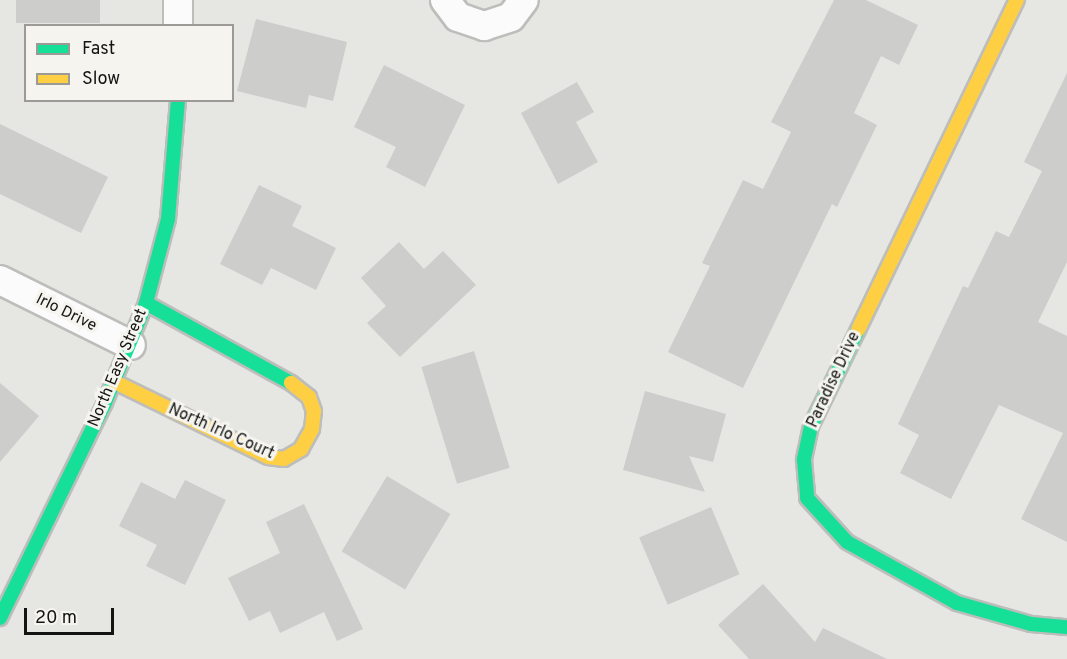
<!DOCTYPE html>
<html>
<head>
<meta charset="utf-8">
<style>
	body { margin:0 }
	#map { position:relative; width:1067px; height:659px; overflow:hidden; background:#e6e6e3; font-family:Overpass,sans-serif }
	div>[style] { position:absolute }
	.building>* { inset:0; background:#cdcdcb; transform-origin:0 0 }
	.roads { filter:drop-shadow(2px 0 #bdbdbb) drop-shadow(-2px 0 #bdbdbb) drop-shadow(0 2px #bdbdbb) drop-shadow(0 -2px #bdbdbb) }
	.street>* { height:28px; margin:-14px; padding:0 14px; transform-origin:14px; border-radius:14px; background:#fbfbfb }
	.fast>* { height:14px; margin:-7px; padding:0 7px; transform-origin:7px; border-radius:7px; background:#16e098 }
	.slow>* { height:14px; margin:-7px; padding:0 7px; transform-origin:7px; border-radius:7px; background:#ffcf43 }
	span { translate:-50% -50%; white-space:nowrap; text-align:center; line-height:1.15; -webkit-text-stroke:6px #f5f4ef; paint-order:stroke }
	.street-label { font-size:16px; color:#141413 }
	.legend { position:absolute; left:24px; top:24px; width:210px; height:78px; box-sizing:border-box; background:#f5f4ef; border:2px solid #9b9a97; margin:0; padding:8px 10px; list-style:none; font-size:18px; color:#141413 }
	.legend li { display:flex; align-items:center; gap:12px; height:30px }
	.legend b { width:30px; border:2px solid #9b9a97 }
	.scale { position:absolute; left:24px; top:608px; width:90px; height:27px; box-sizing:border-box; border:3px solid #141413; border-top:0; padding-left:8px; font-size:18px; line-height:21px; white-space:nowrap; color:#141413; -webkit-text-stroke:4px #f5f4ef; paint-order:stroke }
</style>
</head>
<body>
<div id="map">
	<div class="building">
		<div style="left:16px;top:0;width:84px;height:23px"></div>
		<div style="clip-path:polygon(834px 0,866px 0,918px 25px,899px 65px,881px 56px,854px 113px,877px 125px,837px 207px,832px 204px,743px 388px,668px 352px,710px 266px,702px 263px,743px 180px,763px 189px,791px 132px,771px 122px)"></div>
		<div style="clip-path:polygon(256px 19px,347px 42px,333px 101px,309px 95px,306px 108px,237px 91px)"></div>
		<div style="clip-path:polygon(384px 65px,465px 105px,425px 187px,386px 167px,396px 147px,354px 127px)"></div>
		<div style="clip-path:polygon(1067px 73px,1067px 262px,1038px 322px,1067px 336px,1067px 542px,1021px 519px,1063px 433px,999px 405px,951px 499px,900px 473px,919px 435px,898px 424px,963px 286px,968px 288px,996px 231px,1009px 237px,1042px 171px,1024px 162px)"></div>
		<div style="clip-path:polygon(577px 82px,594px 112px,576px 122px,598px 162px,558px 184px,521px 113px)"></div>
		<div style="clip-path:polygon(0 124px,108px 177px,81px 233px,0 194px)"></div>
		<div style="clip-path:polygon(259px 185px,302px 206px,292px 226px,336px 248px,316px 290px,271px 268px,262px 285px,220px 264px)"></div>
		<div style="clip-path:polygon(399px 242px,424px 269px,443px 251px,476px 285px,400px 357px,367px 323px,386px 306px,361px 278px)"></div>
		<div style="left:474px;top:351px;width:122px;height:55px;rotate:73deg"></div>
		<div style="clip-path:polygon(0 383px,39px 416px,0 462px)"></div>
		<div style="clip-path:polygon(645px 391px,726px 414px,713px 462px,689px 456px,705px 492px,623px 470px)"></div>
		<div style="left:387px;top:476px;width:74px;height:88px;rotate:31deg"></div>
		<div style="clip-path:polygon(185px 480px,226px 500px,185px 585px,146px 566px,157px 545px,119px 526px,141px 482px,175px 499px)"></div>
		<div style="clip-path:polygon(304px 504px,363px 629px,337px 641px,324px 612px,280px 633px,270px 611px,249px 621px,228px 578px,280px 553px,266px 522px)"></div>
		<div style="left:711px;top:507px;width:73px;height:78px;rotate:67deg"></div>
		<div style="clip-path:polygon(763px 584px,815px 642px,823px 628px,887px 659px,749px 659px,718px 625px)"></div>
	</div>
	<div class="roads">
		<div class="street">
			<div style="left:445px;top:0;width:21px;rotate:53deg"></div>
			<div style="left:458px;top:17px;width:28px;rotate:19deg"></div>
			<div style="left:484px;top:26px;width:28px;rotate:-18deg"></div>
			<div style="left:511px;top:17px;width:21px;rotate:-53deg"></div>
			<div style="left:178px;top:26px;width:26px;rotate:-90deg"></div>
			<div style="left:0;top:280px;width:146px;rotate:26.4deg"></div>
		</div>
		<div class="fast">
			<div style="left:146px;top:303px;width:166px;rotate:28.9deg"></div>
			<div style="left:858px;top:330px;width:107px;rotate:116.1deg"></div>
			<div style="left:811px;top:426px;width:35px;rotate:102deg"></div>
			<div style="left:804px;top:460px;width:38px;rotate:85deg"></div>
			<div style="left:807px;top:498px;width:59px;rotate:47.7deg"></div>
			<div style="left:847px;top:542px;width:126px;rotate:29deg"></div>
			<div style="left:957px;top:603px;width:77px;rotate:15.8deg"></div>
			<div style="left:1031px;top:624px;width:36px;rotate:5deg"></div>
			<div style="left:0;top:618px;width:237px;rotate:-64deg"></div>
			<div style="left:104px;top:405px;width:110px;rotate:-67.6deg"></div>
			<div style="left:146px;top:303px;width:87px;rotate:-75.3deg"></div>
			<div style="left:168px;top:219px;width:119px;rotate:-85.2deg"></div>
		</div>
		<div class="slow">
			<div style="left:858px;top:330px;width:366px;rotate:-64.3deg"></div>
			<div style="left:115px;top:382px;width:170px;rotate:26.1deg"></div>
			<div style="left:268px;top:457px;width:16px;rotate:7deg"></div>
			<div style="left:284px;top:459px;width:20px;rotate:-30deg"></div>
			<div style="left:301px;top:449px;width:23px;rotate:-61deg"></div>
			<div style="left:312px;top:429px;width:18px;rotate:-84deg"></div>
			<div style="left:314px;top:411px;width:15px;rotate:-110deg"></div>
			<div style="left:309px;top:397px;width:23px;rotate:-142deg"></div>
		</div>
	</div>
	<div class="street-label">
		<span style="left:66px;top:313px;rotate:26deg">Irlo Drive</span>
		<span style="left:118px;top:368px;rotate:-67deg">North Easy Street</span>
		<span style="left:834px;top:380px;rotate:-65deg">Paradise Drive</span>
		<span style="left:221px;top:432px;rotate:24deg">North Irlo Court</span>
	</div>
	<ul class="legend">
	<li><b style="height:8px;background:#16e098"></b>Fast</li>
	<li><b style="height:8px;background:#ffcf43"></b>Slow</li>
	</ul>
	<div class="scale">20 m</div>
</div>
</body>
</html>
